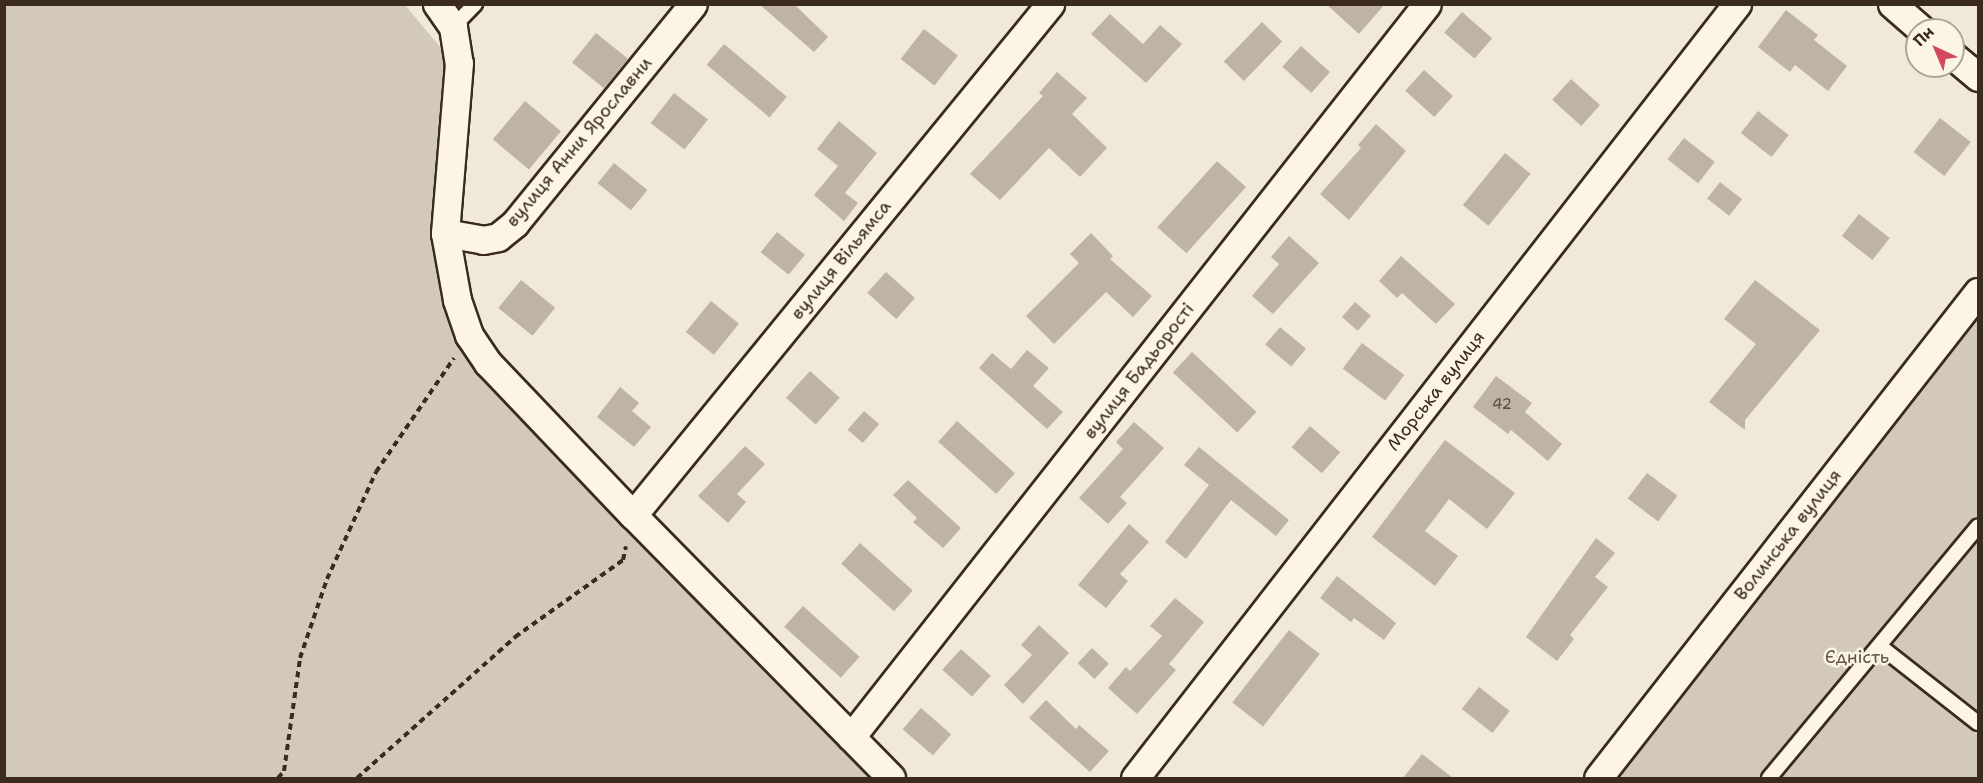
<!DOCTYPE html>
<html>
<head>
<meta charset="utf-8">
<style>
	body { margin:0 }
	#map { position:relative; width:1983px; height:783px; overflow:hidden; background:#f0e9d9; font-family:"Shantell Sans",sans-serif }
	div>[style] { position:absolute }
	.green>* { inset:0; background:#d2c9ba }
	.building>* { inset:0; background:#beb3a4; transform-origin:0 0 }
	.path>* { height:4px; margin-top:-2px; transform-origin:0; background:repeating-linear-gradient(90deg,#3b2a1e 0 6px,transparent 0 10.5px) }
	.roads { filter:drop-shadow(2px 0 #3b2a1e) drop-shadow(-2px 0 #3b2a1e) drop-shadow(0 2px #3b2a1e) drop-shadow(0 -2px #3b2a1e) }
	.service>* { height:14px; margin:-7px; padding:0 7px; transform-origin:7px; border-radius:7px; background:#fcf5e5 }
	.minor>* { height:27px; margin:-13.5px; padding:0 13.5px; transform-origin:13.5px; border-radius:13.5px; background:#fcf5e5 }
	span { translate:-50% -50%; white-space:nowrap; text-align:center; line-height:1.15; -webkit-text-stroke:5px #fcf5e5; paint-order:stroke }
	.number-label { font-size:15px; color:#5c4c40 }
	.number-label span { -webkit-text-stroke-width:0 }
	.street-label { font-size:18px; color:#3b2a1e }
	.park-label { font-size:18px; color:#615245 }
	.frame { position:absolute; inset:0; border:6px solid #3b2a1e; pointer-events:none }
	.north { position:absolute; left:1905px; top:18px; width:60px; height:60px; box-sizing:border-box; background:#fcf5e5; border:2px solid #afa495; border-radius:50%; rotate:316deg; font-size:16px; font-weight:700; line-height:24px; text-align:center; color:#3b2a1e }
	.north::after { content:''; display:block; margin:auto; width:21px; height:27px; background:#d1495b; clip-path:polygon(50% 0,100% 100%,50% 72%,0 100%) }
</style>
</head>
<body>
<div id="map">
	<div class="green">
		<div style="clip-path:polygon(4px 5px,405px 5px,440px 47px,446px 66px,459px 337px,879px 778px,5px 778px)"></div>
		<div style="clip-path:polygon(1978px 303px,1978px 778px,1607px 778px)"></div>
	</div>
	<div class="building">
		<div style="clip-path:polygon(759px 4px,794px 4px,828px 37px,814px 52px)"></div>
		<div style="clip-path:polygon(1326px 4px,1385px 4px,1359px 34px)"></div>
		<div style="clip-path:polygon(1786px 10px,1818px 35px,1814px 40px,1847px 66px,1828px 91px,1795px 65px,1790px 72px,1758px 47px)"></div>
		<div style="left:1462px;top:12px;width:40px;height:27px;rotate:41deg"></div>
		<div style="clip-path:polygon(1110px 14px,1143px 44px,1160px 25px,1182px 44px,1146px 83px,1091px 34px)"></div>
		<div style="left:1262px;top:22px;width:28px;height:55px;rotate:44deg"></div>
		<div style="left:924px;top:29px;width:43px;height:38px;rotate:38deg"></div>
		<div style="left:596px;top:33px;width:41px;height:38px;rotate:39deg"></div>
		<div style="left:724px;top:44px;width:82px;height:27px;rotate:40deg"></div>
		<div style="left:1301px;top:46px;width:39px;height:28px;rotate:42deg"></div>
		<div style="left:1424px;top:70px;width:39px;height:28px;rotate:42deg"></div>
		<div style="clip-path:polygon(1057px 72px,1087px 98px,1072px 114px,1107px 148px,1080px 177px,1049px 148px,1000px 200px,970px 174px,1043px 96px,1039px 93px)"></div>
		<div style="left:1571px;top:79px;width:39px;height:28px;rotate:42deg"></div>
		<div style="left:674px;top:93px;width:43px;height:38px;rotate:38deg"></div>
		<div style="left:525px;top:101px;width:47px;height:50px;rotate:40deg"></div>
		<div style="left:1758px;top:111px;width:39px;height:28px;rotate:38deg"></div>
		<div style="left:1940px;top:118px;width:39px;height:43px;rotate:38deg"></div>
		<div style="clip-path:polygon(839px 121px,877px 153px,845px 193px,858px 203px,844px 221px,814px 195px,838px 166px,817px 149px)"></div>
		<div style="clip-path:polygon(1376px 124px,1406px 151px,1349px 220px,1320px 194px,1361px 148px,1358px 145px)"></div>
		<div style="left:1684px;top:138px;width:39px;height:27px;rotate:38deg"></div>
		<div style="left:1505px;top:153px;width:33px;height:67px;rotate:39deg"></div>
		<div style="left:1217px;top:161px;width:39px;height:89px;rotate:42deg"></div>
		<div style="left:614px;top:163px;width:43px;height:26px;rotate:39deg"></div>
		<div style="left:1720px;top:182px;width:28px;height:21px;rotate:38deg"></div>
		<div style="left:1859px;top:214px;width:39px;height:28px;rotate:38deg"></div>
		<div style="left:777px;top:232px;width:36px;height:26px;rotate:39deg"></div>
		<div style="clip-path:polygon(1091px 233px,1113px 256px,1110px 259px,1152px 296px,1133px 317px,1106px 292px,1054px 344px,1026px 316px,1079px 263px,1070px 254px)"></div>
		<div style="clip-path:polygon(1289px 236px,1319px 263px,1273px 314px,1252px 296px,1279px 264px,1271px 257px)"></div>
		<div style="clip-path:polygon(1401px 256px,1455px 304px,1436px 324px,1402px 293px,1397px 298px,1379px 281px)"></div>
		<div style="left:886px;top:272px;width:39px;height:28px;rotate:42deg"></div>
		<div style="left:521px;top:280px;width:44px;height:36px;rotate:39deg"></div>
		<div style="clip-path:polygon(1755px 280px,1820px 330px,1745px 420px,1745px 430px,1709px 402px,1756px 344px,1724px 319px)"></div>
		<div style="left:711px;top:301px;width:36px;height:40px;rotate:39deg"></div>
		<div style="left:1355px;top:302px;width:21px;height:20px;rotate:41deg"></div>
		<div style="left:1280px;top:327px;width:34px;height:23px;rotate:40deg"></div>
		<div style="left:1362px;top:343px;width:53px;height:32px;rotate:37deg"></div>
		<div style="clip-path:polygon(1027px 350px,1049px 368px,1033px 386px,1063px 412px,1047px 429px,979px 368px,992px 353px,1011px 369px)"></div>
		<div style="left:1192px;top:352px;width:88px;height:28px;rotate:43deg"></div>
		<div style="left:810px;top:371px;width:40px;height:36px;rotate:42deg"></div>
		<div style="clip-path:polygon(1496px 376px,1532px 403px,1525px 412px,1562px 444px,1548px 461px,1511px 430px,1508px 434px,1473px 407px)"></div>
		<div style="clip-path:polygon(620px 387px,639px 403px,632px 411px,651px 427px,634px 447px,597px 417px)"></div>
		<div style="left:864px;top:411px;width:20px;height:25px;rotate:41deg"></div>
		<div style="left:957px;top:421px;width:78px;height:28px;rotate:42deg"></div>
		<div style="clip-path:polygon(1134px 422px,1164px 448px,1120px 497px,1127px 503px,1108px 524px,1079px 498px,1123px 449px,1116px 442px)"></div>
		<div style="left:1310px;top:426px;width:40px;height:28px;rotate:41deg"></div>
		<div style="clip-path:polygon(1445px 440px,1515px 493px,1487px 529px,1449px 499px,1425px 531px,1458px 556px,1435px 586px,1372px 537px)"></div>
		<div style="clip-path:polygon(745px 446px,765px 464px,737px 494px,746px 502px,728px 523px,698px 496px)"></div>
		<div style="clip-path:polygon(1199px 447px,1289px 520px,1276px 536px,1231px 500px,1186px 559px,1165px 542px,1209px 485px,1184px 465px)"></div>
		<div style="left:1647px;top:473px;width:38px;height:32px;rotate:37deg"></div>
		<div style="clip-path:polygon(908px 480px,961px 528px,943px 548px,913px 522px,917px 518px,893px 495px)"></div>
		<div style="clip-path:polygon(1129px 524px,1149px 542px,1120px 574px,1128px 581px,1106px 608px,1078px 585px)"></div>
		<div style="clip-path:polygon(1596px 538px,1615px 553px,1595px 577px,1608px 587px,1570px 635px,1574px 639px,1557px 661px,1526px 637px)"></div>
		<div style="left:860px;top:543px;width:71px;height:28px;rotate:42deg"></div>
		<div style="clip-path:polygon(1337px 576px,1396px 623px,1384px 640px,1354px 618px,1351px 622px,1320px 598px)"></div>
		<div style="clip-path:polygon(1175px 598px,1204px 622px,1169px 664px,1176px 670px,1137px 714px,1108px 688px,1126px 667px,1130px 671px,1162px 636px,1150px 626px)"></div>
		<div style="left:803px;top:606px;width:76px;height:28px;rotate:42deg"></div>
		<div style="clip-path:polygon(1039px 625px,1069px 653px,1023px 704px,1004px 685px,1032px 655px,1021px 645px)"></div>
		<div style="left:1289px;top:630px;width:39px;height:92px;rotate:38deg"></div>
		<div style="left:1092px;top:648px;width:23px;height:21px;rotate:43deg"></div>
		<div style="left:961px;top:649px;width:40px;height:28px;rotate:42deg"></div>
		<div style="left:1479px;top:687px;width:39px;height:28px;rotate:38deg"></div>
		<div style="clip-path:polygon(1046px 700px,1076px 729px,1079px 725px,1109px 751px,1090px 772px,1029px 718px)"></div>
		<div style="left:921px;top:708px;width:40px;height:28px;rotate:41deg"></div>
		<div style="clip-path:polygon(1422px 754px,1453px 778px,1403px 778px)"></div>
	</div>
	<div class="path">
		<div style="left:278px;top:778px;width:9px;rotate:-49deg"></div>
		<div style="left:284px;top:771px;width:114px;rotate:-81.9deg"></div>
		<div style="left:300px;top:658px;width:83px;rotate:-71.1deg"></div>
		<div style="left:327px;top:579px;width:118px;rotate:-65.4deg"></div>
		<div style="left:376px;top:472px;width:138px;rotate:-55.6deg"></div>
		<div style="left:357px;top:778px;width:212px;rotate:-41.7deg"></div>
		<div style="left:515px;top:637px;width:133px;rotate:-35.5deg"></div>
		<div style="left:623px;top:560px;width:14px;rotate:-78deg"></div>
	</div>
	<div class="roads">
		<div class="service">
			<div style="left:453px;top:27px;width:32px;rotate:-46deg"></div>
			<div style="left:1881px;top:647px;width:123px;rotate:38.1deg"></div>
			<div style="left:1769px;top:778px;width:327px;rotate:-50.3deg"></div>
		</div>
		<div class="minor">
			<div style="left:437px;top:4px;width:28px;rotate:55deg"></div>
			<div style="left:453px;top:27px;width:36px;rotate:81deg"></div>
			<div style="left:459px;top:63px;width:171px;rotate:94.7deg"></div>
			<div style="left:445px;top:233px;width:68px;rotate:79.8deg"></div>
			<div style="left:457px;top:300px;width:37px;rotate:71deg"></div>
			<div style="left:469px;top:335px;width:34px;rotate:56deg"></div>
			<div style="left:488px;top:363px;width:210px;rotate:46.4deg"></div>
			<div style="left:633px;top:515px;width:368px;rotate:45.5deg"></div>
			<div style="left:1892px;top:4px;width:40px;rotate:41deg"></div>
			<div style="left:1953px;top:56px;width:33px;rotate:40deg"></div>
			<div style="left:445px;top:233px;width:39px;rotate:10deg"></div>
			<div style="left:483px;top:240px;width:15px;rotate:-11deg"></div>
			<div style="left:498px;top:237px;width:22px;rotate:-39deg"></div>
			<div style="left:515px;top:223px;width:282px;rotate:-50.9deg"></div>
			<div style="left:633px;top:515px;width:660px;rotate:-50.78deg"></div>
			<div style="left:851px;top:737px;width:932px;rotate:-51.84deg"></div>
			<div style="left:1135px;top:778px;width:981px;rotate:-52.13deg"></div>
			<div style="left:1598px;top:778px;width:617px;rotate:-51.98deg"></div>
		</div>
	</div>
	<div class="number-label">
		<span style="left:1502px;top:405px">42</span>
	</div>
	<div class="street-label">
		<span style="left:579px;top:142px;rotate:-50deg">вулиця Анни Ярославни</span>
		<span style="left:841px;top:260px;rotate:-51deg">вулиця Вільямса</span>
		<span style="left:1139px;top:371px;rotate:-52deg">вулиця Бадьорості</span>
		<span style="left:1436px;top:391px;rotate:-52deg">Морська вулиця</span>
		<span style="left:1788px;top:535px;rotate:-52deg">Волинська вулиця</span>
	</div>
	<div class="park-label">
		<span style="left:1857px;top:657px">Єдність</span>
	</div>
	<div class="frame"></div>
	<div class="north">Пн</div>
</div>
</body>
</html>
